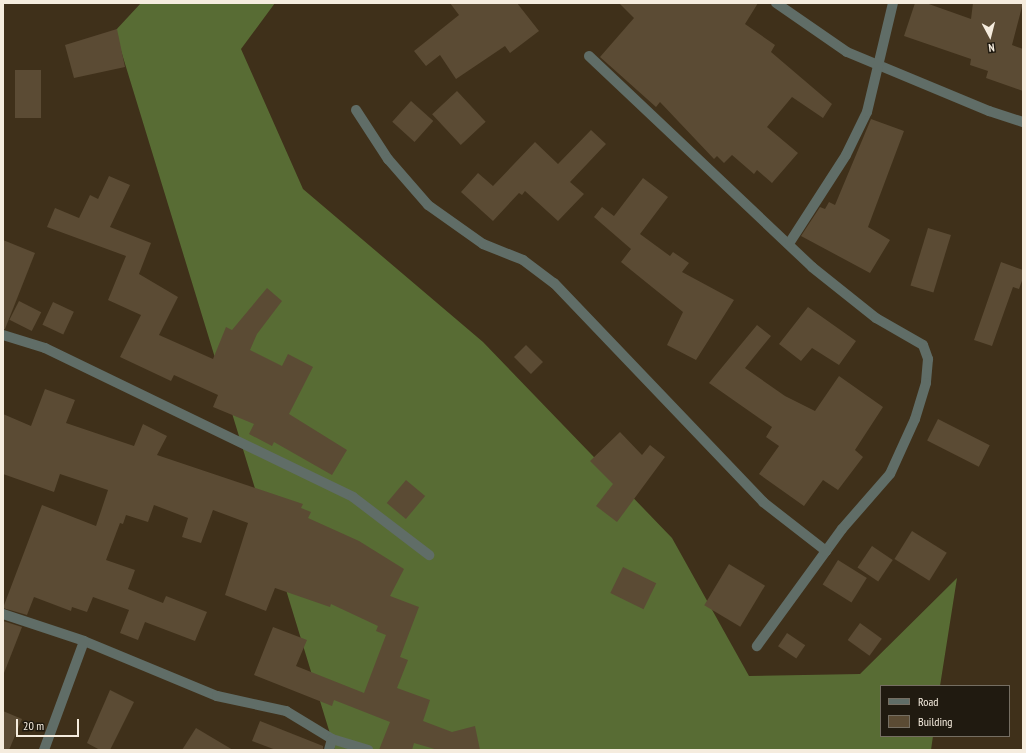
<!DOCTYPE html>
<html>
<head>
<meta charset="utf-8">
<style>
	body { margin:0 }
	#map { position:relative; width:1026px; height:753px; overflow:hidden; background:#3f301a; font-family:"PT Sans Narrow",sans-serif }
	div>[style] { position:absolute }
	.forest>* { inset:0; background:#586c34 }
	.building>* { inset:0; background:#5b4b34; transform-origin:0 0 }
	.minor>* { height:10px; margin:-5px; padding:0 5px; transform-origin:5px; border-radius:5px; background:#606d67 }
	span { translate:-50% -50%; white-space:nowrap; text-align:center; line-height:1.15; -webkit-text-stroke:3.5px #201a10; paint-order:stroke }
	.frame { position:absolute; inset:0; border:4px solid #f5ecde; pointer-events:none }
	.legend { position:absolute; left:880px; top:685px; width:130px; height:52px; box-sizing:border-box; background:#201a10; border:1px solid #756e62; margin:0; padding:5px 7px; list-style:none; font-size:12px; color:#f5ecde }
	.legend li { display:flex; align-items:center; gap:8px; height:20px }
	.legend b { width:20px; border:1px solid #756e62 }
	.north { position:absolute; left:970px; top:16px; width:40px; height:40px; -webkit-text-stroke:3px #201a10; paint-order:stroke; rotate:173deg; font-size:11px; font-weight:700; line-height:16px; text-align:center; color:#f5ecde }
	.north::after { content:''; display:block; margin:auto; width:14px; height:18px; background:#f5ecde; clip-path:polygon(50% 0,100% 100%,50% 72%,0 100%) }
	.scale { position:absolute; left:16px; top:719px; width:63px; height:18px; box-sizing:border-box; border:2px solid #f5ecde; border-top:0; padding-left:5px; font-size:12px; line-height:14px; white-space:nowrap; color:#f5ecde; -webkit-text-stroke:3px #201a10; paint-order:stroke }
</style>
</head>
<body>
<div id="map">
	<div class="forest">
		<div style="clip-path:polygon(141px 3px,275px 3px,241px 49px,303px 189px,483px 342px,672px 538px,749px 676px,860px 674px,957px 578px,940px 686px,881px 686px,881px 736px,933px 736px,931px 750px,335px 750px,115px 31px)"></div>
	</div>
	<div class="building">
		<div style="clip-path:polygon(450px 3px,517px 3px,539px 31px,510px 53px,505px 46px,456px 79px,440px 55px,426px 66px,414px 51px,459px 15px)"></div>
		<div style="clip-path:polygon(619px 3px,758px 3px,745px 24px,775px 45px,771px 52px,832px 104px,823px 118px,792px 97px,767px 127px,798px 153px,772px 183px,757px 170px,754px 174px,732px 155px,724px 163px,717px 156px,714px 159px,660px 102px,656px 107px,600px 57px,634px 18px)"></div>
		<div style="clip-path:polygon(915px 3px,926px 3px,971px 19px,973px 3px,1023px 3px,1012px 45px,1023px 49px,1023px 91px,986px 78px,988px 71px,970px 65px,971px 59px,904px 36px)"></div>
		<div style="clip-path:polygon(117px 29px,125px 67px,74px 78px,65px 45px)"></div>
		<div style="left:15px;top:70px;width:26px;height:48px"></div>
		<div style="left:457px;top:91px;width:42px;height:34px;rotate:47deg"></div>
		<div style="left:411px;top:101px;width:30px;height:28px;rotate:42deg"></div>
		<div style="clip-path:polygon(871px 119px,904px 131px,868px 227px,890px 240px,870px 273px,801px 236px,820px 207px,825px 209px,829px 202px,835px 205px)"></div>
		<div style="clip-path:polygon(591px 130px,606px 144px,570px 182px,584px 194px,558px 221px,525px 191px,522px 195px,519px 193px,493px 221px,461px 192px,478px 173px,493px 186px,535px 142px,558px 164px)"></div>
		<div style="clip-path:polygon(109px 176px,130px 185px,110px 227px,151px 243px,139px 274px,178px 297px,159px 335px,213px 359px,226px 327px,232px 330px,267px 288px,282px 301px,257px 334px,250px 350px,282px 366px,288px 354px,313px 367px,289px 414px,347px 450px,332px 475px,274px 442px,272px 446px,249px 434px,254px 424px,213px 407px,218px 395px,174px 375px,171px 381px,120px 357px,141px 315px,108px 300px,126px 256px,47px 227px,55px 208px,79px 218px,90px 195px,98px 199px)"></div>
		<div style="clip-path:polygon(643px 178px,668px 197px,640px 234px,670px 256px,673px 252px,689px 263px,682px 272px,734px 300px,696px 360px,667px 345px,683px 312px,621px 262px,631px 249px,594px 217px,602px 207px,614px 216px)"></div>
		<div style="left:928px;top:228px;width:24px;height:60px;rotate:17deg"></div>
		<div style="clip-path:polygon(3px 240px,35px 253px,5px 329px,3px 329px)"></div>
		<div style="clip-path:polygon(1001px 262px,1023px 270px,1023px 278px,1019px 289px,1013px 287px,992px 346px,974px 340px)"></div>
		<div style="left:19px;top:301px;width:25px;height:21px;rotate:27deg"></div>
		<div style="left:53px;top:302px;width:23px;height:25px;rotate:25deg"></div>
		<div style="clip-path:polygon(808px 307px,856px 341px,839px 365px,812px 348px,801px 361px,779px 344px)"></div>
		<div style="clip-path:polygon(757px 325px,771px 336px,745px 368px,785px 396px,815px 411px,839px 376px,883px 407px,855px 450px,863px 457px,838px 490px,823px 480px,804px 506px,759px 474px,779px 446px,766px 437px,772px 427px,709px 383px)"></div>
		<div style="left:526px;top:345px;width:24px;height:17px;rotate:45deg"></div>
		<div style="clip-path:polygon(45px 389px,75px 400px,66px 423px,134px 446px,143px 424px,167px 436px,157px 455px,303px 504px,301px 508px,311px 512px,308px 518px,359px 541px,404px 569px,390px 596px,419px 607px,400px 657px,408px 660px,397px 688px,430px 700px,423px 721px,452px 732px,475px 726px,480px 750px,438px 750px,414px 743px,412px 750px,379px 750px,390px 722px,334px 700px,332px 706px,254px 675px,273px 627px,307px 640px,296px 666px,364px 693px,386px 635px,376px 631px,378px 626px,331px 604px,330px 607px,275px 588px,266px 611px,225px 595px,248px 523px,213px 510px,201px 543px,182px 537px,188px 518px,154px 505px,148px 522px,126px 515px,123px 524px,120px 523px,106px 560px,135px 570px,128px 589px,163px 603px,166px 596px,207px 612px,195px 641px,145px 622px,138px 640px,120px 633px,129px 610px,93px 597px,87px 612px,72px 607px,71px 611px,34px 597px,27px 615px,3px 608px,42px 505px,96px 526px,108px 490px,60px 474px,54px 492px,3px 474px,3px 414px,31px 426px)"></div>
		<div style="left:938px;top:419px;width:58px;height:24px;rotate:27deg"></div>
		<div style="clip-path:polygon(620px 432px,642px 455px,650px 445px,665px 457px,617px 522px,596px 506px,613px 484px,590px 461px)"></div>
		<div style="left:406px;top:480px;width:25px;height:30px;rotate:40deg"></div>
		<div style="left:912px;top:531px;width:41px;height:33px;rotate:32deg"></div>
		<div style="left:872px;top:546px;width:25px;height:26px;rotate:34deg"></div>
		<div style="left:838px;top:560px;width:34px;height:29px;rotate:32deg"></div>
		<div style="left:729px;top:564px;width:42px;height:48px;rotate:31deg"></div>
		<div style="left:623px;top:567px;width:37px;height:29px;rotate:26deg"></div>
		<div style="clip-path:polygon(3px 621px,22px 627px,4px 673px,3px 673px)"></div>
		<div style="left:860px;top:623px;width:27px;height:21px;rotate:36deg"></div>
		<div style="left:787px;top:633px;width:22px;height:16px;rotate:34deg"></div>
		<div style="clip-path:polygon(110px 690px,134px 702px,110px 750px,100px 750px,87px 743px)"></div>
		<div style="clip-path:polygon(3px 711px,22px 719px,9px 750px,3px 750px)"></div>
		<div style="clip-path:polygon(260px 721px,323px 746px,323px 750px,276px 750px,252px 741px)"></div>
		<div style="clip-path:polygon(196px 728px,233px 750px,182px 750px)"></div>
	</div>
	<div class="minor">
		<div style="left:776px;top:3px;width:86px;rotate:34.6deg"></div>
		<div style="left:847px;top:52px;width:154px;rotate:22.6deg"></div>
		<div style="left:989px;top:111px;width:36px;rotate:18deg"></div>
		<div style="left:589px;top:56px;width:307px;rotate:43.4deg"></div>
		<div style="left:812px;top:267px;width:82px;rotate:38.6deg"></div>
		<div style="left:876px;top:318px;width:54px;rotate:29.9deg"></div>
		<div style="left:923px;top:345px;width:15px;rotate:70deg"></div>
		<div style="left:928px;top:359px;width:24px;rotate:95deg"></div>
		<div style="left:926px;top:383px;width:38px;rotate:107deg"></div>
		<div style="left:915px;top:419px;width:60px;rotate:114.4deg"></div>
		<div style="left:890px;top:474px;width:73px;rotate:131.1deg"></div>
		<div style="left:842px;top:529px;width:145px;rotate:126deg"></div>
		<div style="left:356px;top:110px;width:59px;rotate:56.9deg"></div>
		<div style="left:388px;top:159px;width:61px;rotate:49deg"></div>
		<div style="left:428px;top:205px;width:67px;rotate:35.3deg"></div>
		<div style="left:483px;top:244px;width:43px;rotate:21.8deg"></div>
		<div style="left:523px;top:260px;width:39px;rotate:37deg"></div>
		<div style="left:554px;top:283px;width:303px;rotate:46.3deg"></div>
		<div style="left:763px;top:502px;width:80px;rotate:37.9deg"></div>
		<div style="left:790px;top:242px;width:103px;rotate:-57.2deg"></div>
		<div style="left:846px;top:155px;width:48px;rotate:-64deg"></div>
		<div style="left:867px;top:112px;width:112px;rotate:-76.6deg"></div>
		<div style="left:3px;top:335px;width:44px;rotate:17.2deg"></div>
		<div style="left:45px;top:348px;width:342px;rotate:25.8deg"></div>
		<div style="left:353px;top:497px;width:96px;rotate:37.3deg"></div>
		<div style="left:3px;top:614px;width:85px;rotate:18.4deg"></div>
		<div style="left:84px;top:641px;width:144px;rotate:22.5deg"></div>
		<div style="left:217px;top:696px;width:71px;rotate:12.3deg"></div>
		<div style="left:286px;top:711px;width:54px;rotate:31.3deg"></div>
		<div style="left:332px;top:739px;width:38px;rotate:17deg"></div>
		<div style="left:44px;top:750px;width:116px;rotate:-69.8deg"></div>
		<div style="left:329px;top:750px;width:11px;rotate:-75deg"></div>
	</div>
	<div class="frame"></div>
	<ul class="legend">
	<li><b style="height:5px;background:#606d67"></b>Road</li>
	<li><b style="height:11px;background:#5b4b34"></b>Building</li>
	</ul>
	<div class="north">N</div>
	<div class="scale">20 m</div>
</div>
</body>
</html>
